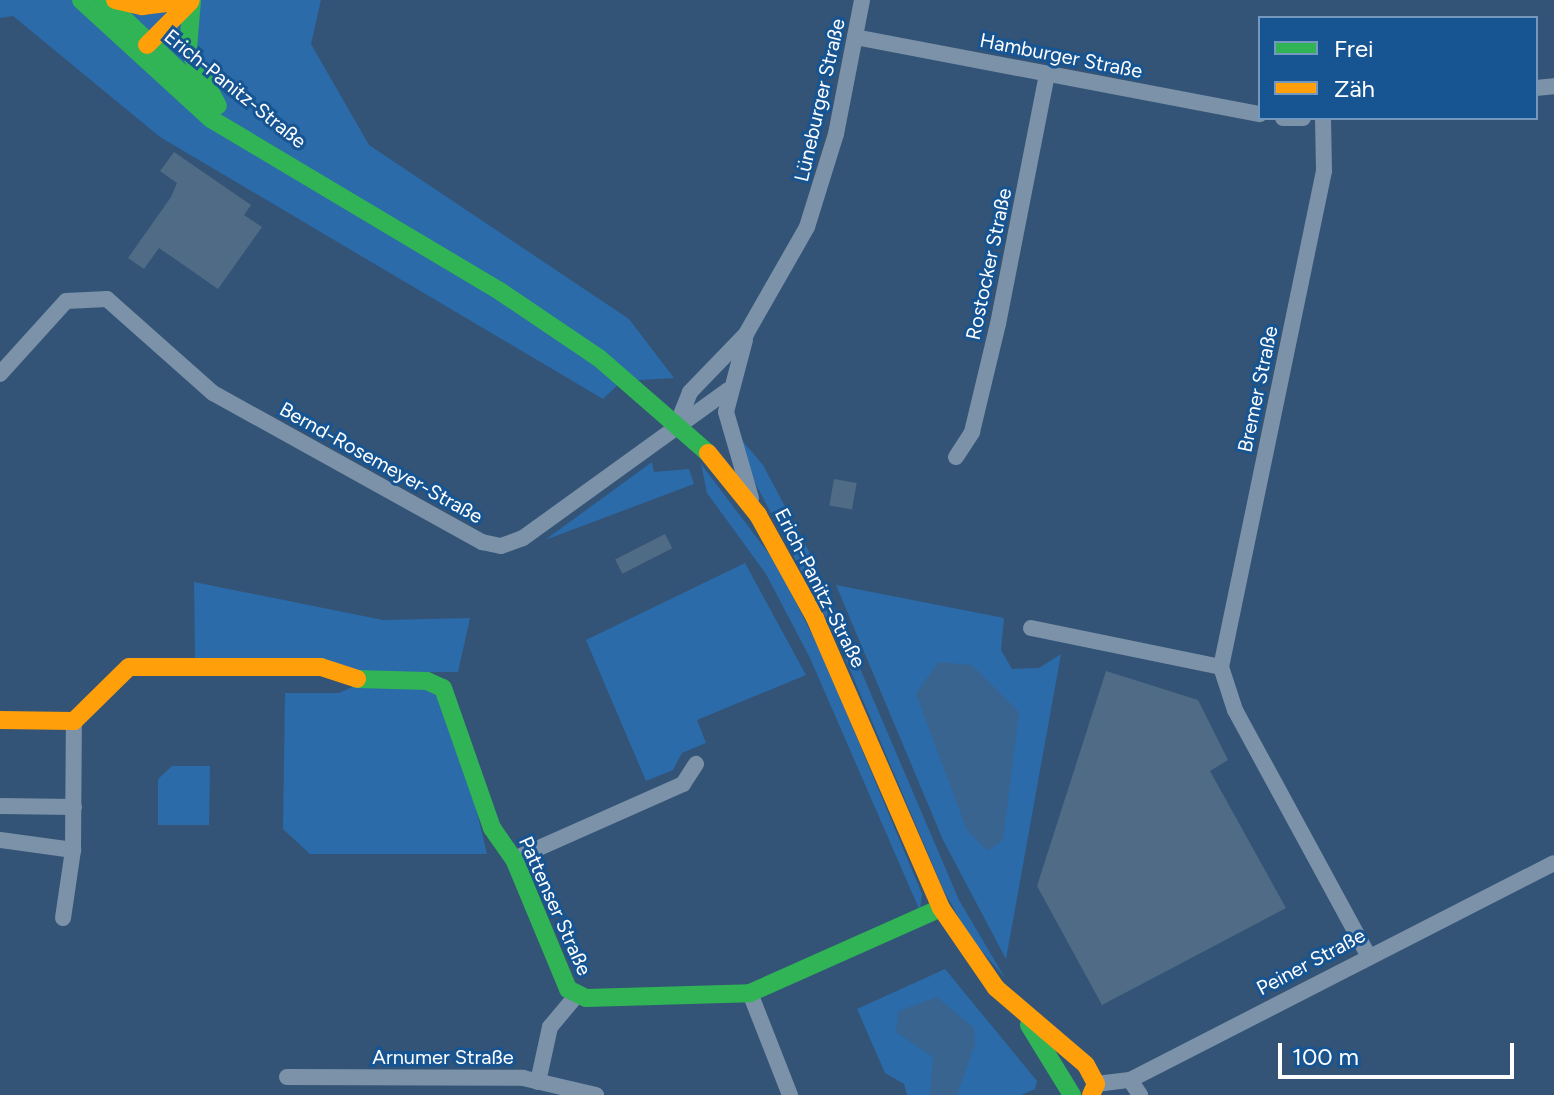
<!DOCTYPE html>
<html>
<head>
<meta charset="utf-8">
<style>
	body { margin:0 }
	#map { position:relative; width:1554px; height:1095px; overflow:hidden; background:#335476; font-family:Figtree,sans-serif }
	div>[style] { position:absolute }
	.green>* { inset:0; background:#2b6ba9 }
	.water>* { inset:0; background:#39648f }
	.building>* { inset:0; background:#506b85; transform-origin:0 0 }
	.street>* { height:16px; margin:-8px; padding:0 8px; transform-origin:8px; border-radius:8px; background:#7b92a9 }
	.fast>* { height:18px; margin:-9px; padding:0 9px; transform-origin:9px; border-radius:9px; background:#30b455 }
	.slow>* { height:18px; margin:-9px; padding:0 9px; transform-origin:9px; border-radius:9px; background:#ff9f0a }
	span { translate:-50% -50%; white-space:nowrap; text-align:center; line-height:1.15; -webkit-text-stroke:6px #175492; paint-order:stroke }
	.street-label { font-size:20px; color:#fff }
	.legend { position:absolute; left:1258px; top:16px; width:280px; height:104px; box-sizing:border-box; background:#175492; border:2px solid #7498be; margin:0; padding:10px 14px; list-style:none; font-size:24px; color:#fff }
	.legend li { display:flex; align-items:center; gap:16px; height:40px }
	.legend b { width:40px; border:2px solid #7498be }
	.scale { position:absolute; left:1278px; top:1043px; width:236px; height:36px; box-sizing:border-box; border:4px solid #fff; border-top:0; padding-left:10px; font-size:24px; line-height:28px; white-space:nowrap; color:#fff; -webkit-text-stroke:6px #175492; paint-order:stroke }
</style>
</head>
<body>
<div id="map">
	<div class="green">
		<div style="clip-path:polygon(0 0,321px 0,311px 44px,369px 145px,629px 319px,674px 378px,622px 381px,603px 399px,160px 137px,13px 16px,0 18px)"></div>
		<div style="clip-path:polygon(740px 438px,763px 465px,815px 563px,959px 900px,1005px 978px,969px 936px,943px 889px,837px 639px,752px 477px)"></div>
		<div style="clip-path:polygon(652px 462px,654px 472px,689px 469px,694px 484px,545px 540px)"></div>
		<div style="clip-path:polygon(701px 464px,776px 563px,822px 654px,922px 894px,920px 911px,810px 658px,766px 574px,707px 493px)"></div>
		<div style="clip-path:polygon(745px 563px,806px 675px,697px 720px,706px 743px,682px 753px,673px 770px,646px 781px,586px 640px)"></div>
		<div style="clip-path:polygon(194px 582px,383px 620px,470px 618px,458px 672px,362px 672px,195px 658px)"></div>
		<div style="clip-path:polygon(836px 585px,1004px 618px,1001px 650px,1012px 669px,1039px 668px,1061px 654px,1006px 959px,943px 840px)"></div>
		<div style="clip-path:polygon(359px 684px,427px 684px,452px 708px,487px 854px,310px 854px,283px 829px,285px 693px,339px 693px)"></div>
		<div style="clip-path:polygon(172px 766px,210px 766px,209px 825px,158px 825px,158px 779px)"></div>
		<div style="clip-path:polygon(945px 969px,1037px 1081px,1035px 1089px,1021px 1095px,907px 1095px,904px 1084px,885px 1073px,857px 1009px)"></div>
	</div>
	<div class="water">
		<div style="clip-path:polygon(938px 662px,972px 665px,1019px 712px,1003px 840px,987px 851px,967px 830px,916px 694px)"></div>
		<div style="clip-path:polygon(937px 997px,974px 1028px,975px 1044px,957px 1095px,930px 1095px,933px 1057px,896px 1032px,899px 1011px)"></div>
	</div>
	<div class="building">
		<div style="clip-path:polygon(174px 152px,251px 205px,244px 215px,262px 227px,218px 289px,159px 248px,144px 269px,128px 258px,171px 197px,177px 183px,160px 171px)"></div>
		<div style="left:834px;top:479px;width:23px;height:27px;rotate:10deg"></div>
		<div style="left:665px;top:534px;width:16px;height:56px;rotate:63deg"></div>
		<div style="clip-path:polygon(1106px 671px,1198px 700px,1228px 760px,1210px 771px,1286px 908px,1102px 1005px,1037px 886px)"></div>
	</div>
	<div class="street">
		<div style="left:855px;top:37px;width:412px;rotate:10.8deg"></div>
		<div style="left:1536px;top:88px;width:18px;rotate:-6deg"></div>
		<div style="left:1283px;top:118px;width:20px"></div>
		<div style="left:1323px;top:118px;width:53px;rotate:88.9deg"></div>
		<div style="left:1324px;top:171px;width:507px;rotate:101.73deg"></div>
		<div style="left:1221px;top:667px;width:45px;rotate:72deg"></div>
		<div style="left:1235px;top:710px;width:281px;rotate:61.5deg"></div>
		<div style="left:745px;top:340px;width:74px;rotate:104.8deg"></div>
		<div style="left:726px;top:412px;width:90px;rotate:73.8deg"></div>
		<div style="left:0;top:374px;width:98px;rotate:-47.9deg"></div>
		<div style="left:66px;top:301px;width:41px;rotate:-2.8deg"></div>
		<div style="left:107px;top:299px;width:142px;rotate:41.6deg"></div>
		<div style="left:213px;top:393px;width:308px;rotate:29deg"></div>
		<div style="left:482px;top:542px;width:19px;rotate:12deg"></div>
		<div style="left:501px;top:546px;width:23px;rotate:-20deg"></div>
		<div style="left:523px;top:538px;width:253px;rotate:-35.8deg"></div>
		<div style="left:678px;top:422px;width:32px;rotate:-68deg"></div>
		<div style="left:690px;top:392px;width:81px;rotate:-46deg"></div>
		<div style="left:746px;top:334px;width:123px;rotate:-60.3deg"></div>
		<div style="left:807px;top:227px;width:97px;rotate:-72.7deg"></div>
		<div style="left:836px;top:134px;width:136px;rotate:-79deg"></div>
		<div style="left:956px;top:457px;width:30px;rotate:-57deg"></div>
		<div style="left:972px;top:432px;width:111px;rotate:-76.5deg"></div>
		<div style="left:998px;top:324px;width:255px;rotate:-78.9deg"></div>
		<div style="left:1031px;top:628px;width:194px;rotate:11.6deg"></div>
		<div style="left:0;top:806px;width:74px;rotate:0.8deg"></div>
		<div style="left:0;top:840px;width:74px;rotate:7.8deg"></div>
		<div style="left:514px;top:859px;width:185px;rotate:-23.9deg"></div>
		<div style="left:683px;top:784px;width:24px;rotate:-57deg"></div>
		<div style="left:63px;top:918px;width:69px;rotate:-81.6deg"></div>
		<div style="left:73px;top:850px;width:129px;rotate:-89.6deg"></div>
		<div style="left:750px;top:993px;width:110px;rotate:68.6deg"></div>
		<div style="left:287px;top:1077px;width:236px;rotate:0.2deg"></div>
		<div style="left:523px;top:1078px;width:75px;rotate:13.1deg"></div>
		<div style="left:1130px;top:1080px;width:18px;rotate:56deg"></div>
		<div style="left:538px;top:1082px;width:56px;rotate:-77.7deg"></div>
		<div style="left:550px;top:1027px;width:40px;rotate:-50deg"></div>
		<div style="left:1096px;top:1084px;width:34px;rotate:-7deg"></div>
		<div style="left:1130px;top:1080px;width:476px;rotate:-27.1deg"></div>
	</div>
	<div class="fast">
		<div style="left:81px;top:0;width:176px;rotate:42.5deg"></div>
		<div style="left:211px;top:119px;width:338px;rotate:30.8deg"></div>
		<div style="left:501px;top:292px;width:118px;rotate:34deg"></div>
		<div style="left:599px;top:358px;width:145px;rotate:41.1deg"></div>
		<div style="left:104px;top:0;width:140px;rotate:43.3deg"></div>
		<div style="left:192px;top:0;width:49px;rotate:94.7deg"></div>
		<div style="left:188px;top:49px;width:64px;rotate:62.2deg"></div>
		<div style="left:357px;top:679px;width:70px;rotate:1.6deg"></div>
		<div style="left:427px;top:681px;width:17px;rotate:24deg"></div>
		<div style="left:443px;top:688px;width:148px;rotate:70.7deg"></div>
		<div style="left:492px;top:828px;width:38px;rotate:55deg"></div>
		<div style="left:514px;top:859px;width:141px;rotate:67.4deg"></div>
		<div style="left:568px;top:989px;width:20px;rotate:27deg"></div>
		<div style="left:586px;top:998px;width:164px;rotate:-1.7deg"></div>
		<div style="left:750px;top:993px;width:209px;rotate:-24deg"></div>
		<div style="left:1029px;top:1025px;width:82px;rotate:58.4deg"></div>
	</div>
	<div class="slow">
		<div style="left:115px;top:0;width:28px;rotate:13deg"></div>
		<div style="left:142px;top:6px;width:49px;rotate:-7deg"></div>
		<div style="left:147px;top:45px;width:61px;rotate:-45deg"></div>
		<div style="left:708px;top:453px;width:80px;rotate:51.1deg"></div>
		<div style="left:758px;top:515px;width:118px;rotate:61deg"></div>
		<div style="left:815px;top:618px;width:316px;rotate:66.5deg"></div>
		<div style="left:941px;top:908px;width:97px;rotate:55.5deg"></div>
		<div style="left:996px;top:988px;width:118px;rotate:40.5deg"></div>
		<div style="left:1086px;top:1065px;width:21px;rotate:62deg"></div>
		<div style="left:1096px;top:1084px;width:12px;rotate:114deg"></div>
		<div style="left:0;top:720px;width:74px;rotate:0.8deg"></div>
		<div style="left:74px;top:721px;width:77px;rotate:-44.5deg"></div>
		<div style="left:129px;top:667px;width:192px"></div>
		<div style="left:321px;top:667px;width:38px;rotate:18deg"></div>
	</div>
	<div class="street-label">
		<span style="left:1061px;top:56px;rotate:11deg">Hamburger Straße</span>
		<span style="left:235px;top:89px;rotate:39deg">Erich-Panitz-Straße</span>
		<span style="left:820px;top:100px;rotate:-77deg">Lüneburger Straße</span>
		<span style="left:989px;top:264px;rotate:-78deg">Rostocker Straße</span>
		<span style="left:1258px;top:389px;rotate:-78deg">Bremer Straße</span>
		<span style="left:381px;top:463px;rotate:29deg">Bernd-Rosemeyer-Straße</span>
		<span style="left:820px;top:588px;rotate:63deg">Erich-Panitz-Straße</span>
		<span style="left:555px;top:906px;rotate:66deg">Pattenser Straße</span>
		<span style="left:1311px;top:962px;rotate:-28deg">Peiner Straße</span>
		<span style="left:443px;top:1057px">Arnumer Straße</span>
	</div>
	<ul class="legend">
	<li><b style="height:10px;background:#30b455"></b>Frei</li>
	<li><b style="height:10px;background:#ff9f0a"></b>Zäh</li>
	</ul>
	<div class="scale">100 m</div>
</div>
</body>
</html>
